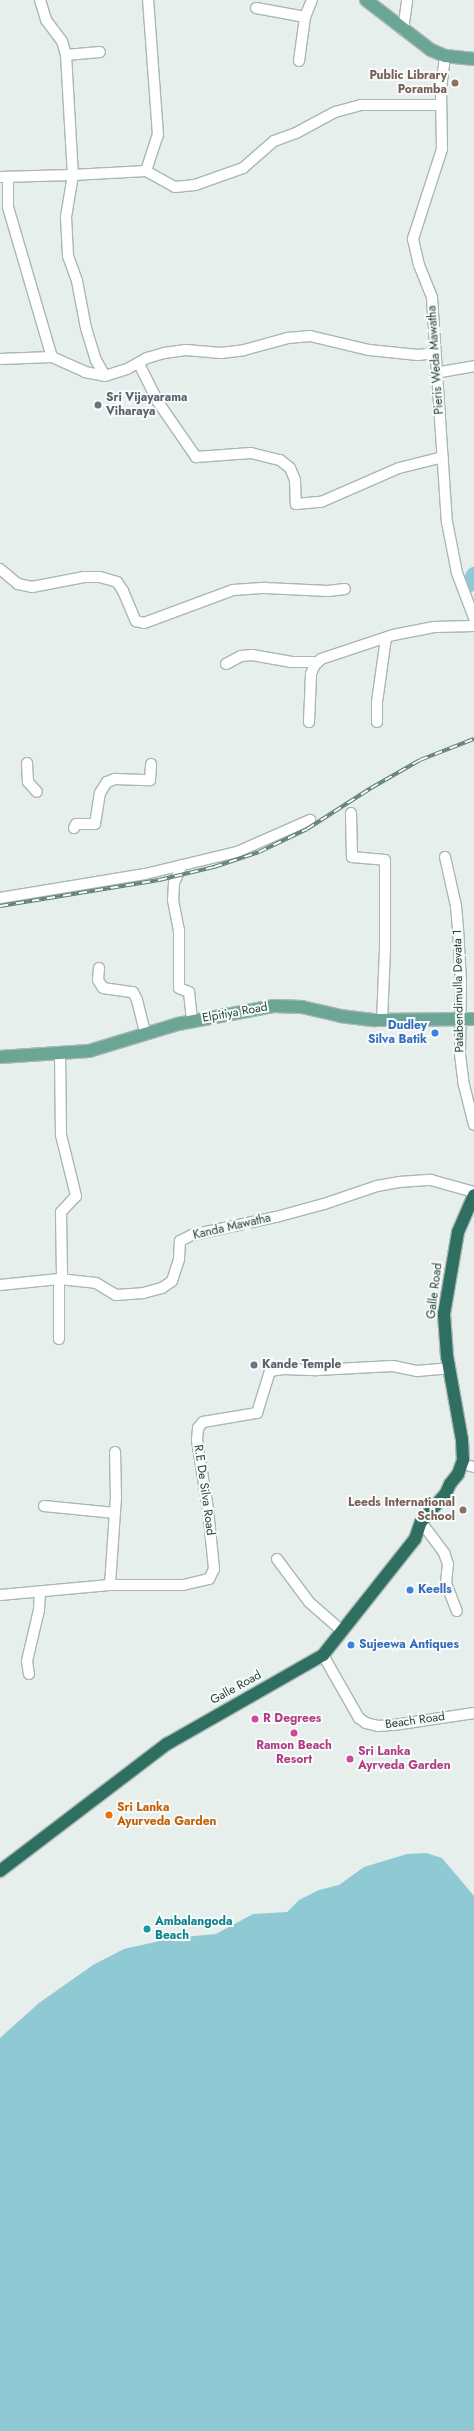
<!DOCTYPE html>
<html>
<head>
<meta charset="utf-8">
<style>
	body { margin:0 }
	#map { position:relative; width:474px; height:2431px; overflow:hidden; background:#e6efeb; font-family:Jost,sans-serif }
	div>[style] { position:absolute }
	.water>* { inset:0; background:#8ec9d4 }
	.river>* { height:16px; margin:-8px; padding:0 8px; transform-origin:8px; border-radius:8px; background:#8ec9d4 }
	.roads { filter:drop-shadow(1px 0 #a8b8b2) drop-shadow(-1px 0 #a8b8b2) drop-shadow(0 1px #a8b8b2) drop-shadow(0 -1px #a8b8b2) }
	.minor>* { height:10px; margin:-5px; padding:0 5px; transform-origin:5px; border-radius:5px; background:#fff }
	.major>* { height:12px; margin:-6px; padding:0 6px; transform-origin:6px; border-radius:6px; background:#6aa596 }
	.highway>* { height:12px; margin:-6px; padding:0 6px; transform-origin:6px; border-radius:6px; background:#2f6f62 }
	.rail>* { height:4px; margin-top:-2px; transform-origin:0; background:repeating-linear-gradient(90deg,#f7fbf9 0 8px,#5f7d75 0 16px); box-sizing:border-box; border-block:1px solid #5f7d75 }
	.dots>* { width:11px; height:11px; translate:-50% -50%; box-sizing:border-box; border:2px solid #f7fbf9; border-radius:50% }
	span { translate:-50% -50%; white-space:nowrap; text-align:center; line-height:1.15; -webkit-text-stroke:4px #f7fbf9; paint-order:stroke }
	.education-label { font-size:12px; color:#785e54; font-weight:700 }
	.right { translate:-100% -50%; text-align:right }
	.street-label { font-size:12px; color:#24423a }
	.worship-label { font-size:12px; color:#5b616d; font-weight:700 }
	.left { translate:0 -50%; text-align:left }
	.shop-label { font-size:12px; color:#366cbe; font-weight:700 }
	.hotel-label { font-size:12px; color:#b23c85; font-weight:700 }
	.food-label { font-size:12px; color:#c56008; font-weight:700 }
	.culture-label { font-size:12px; color:#0d838f; font-weight:700 }
</style>
</head>
<body>
<div id="map">
	<div class="water">
		<div style="clip-path:polygon(426px 1853px,442px 1858px,474px 1896px,474px 2431px,0 2431px,0 2038px,39px 2003px,93px 1965px,124px 1949px,173px 1938px,216px 1934px,253px 1914px,287px 1912px,299px 1900px,319px 1890px,339px 1885px,364px 1867px,407px 1854px)"></div>
	</div>
	<div class="river">
		<div style="left:470px;top:584px;width:10px;rotate:-66deg"></div>
	</div>
	<div class="roads">
		<div class="minor">
			<div style="left:40px;top:0;width:21px;rotate:73deg"></div>
			<div style="left:46px;top:20px;width:26px;rotate:53deg"></div>
			<div style="left:62px;top:41px;width:15px;rotate:74deg"></div>
			<div style="left:66px;top:55px;width:120px;rotate:86.7deg"></div>
			<div style="left:73px;top:175px;width:73px;rotate:-3.1deg"></div>
			<div style="left:146px;top:171px;width:33px;rotate:29deg"></div>
			<div style="left:175px;top:187px;width:20px;rotate:-6deg"></div>
			<div style="left:195px;top:185px;width:51px;rotate:-19.5deg"></div>
			<div style="left:243px;top:168px;width:41px;rotate:-41.1deg"></div>
			<div style="left:274px;top:141px;width:23px;rotate:-20deg"></div>
			<div style="left:296px;top:133px;width:44px;rotate:-28.3deg"></div>
			<div style="left:335px;top:112px;width:27px;rotate:-15deg"></div>
			<div style="left:361px;top:105px;width:80px"></div>
			<div style="left:256px;top:8px;width:50px;rotate:10.4deg"></div>
			<div style="left:403px;top:30px;width:30px;rotate:-82deg"></div>
			<div style="left:66px;top:55px;width:34px;rotate:-5deg"></div>
			<div style="left:445px;top:56px;width:35px;rotate:97deg"></div>
			<div style="left:441px;top:91px;width:58px;rotate:89deg"></div>
			<div style="left:442px;top:149px;width:95px;rotate:107.9deg"></div>
			<div style="left:413px;top:239px;width:27px;rotate:77deg"></div>
			<div style="left:419px;top:265px;width:35px;rotate:68deg"></div>
			<div style="left:432px;top:298px;width:225px;rotate:86.2deg"></div>
			<div style="left:447px;top:522px;width:52px;rotate:78.9deg"></div>
			<div style="left:457px;top:573px;width:48px;rotate:69.3deg"></div>
			<div style="left:299px;top:61px;width:44px;rotate:-82.2deg"></div>
			<div style="left:305px;top:17px;width:18px;rotate:-68deg"></div>
			<div style="left:146px;top:171px;width:38px;rotate:-72deg"></div>
			<div style="left:158px;top:135px;width:135px;rotate:-94.2deg"></div>
			<div style="left:0;top:177px;width:73px;rotate:-1.6deg"></div>
			<div style="left:73px;top:175px;width:43px;rotate:99.5deg"></div>
			<div style="left:66px;top:217px;width:39px;rotate:87deg"></div>
			<div style="left:68px;top:256px;width:27px;rotate:70deg"></div>
			<div style="left:77px;top:281px;width:48px;rotate:79.2deg"></div>
			<div style="left:86px;top:328px;width:34px;rotate:73deg"></div>
			<div style="left:96px;top:360px;width:18px;rotate:61deg"></div>
			<div style="left:8px;top:178px;width:29px;rotate:90deg"></div>
			<div style="left:8px;top:207px;width:156px;rotate:73.7deg"></div>
			<div style="left:0;top:359px;width:52px;rotate:-2.2deg"></div>
			<div style="left:52px;top:357px;width:36px;rotate:24deg"></div>
			<div style="left:85px;top:372px;width:20px;rotate:11deg"></div>
			<div style="left:105px;top:376px;width:23px;rotate:-18deg"></div>
			<div style="left:127px;top:369px;width:23px;rotate:-29deg"></div>
			<div style="left:147px;top:358px;width:18px;rotate:-16deg"></div>
			<div style="left:164px;top:353px;width:22px;rotate:-8deg"></div>
			<div style="left:186px;top:350px;width:35px;rotate:5deg"></div>
			<div style="left:221px;top:353px;width:23px;rotate:-7deg"></div>
			<div style="left:244px;top:350px;width:46px;rotate:-15.3deg"></div>
			<div style="left:288px;top:338px;width:22px;rotate:-5deg"></div>
			<div style="left:310px;top:336px;width:61px;rotate:13.3deg"></div>
			<div style="left:369px;top:350px;width:49px;rotate:5.8deg"></div>
			<div style="left:418px;top:355px;width:17px;rotate:-7deg"></div>
			<div style="left:139px;top:364px;width:42px;rotate:63.4deg"></div>
			<div style="left:158px;top:402px;width:67px;rotate:55.4deg"></div>
			<div style="left:196px;top:457px;width:55px;rotate:-4.2deg"></div>
			<div style="left:251px;top:453px;width:30px;rotate:14deg"></div>
			<div style="left:280px;top:460px;width:13px;rotate:39deg"></div>
			<div style="left:290px;top:468px;width:13px;rotate:67deg"></div>
			<div style="left:295px;top:480px;width:24px;rotate:88deg"></div>
			<div style="left:296px;top:504px;width:25px;rotate:-5deg"></div>
			<div style="left:321px;top:502px;width:85px;rotate:-23.6deg"></div>
			<div style="left:399px;top:468px;width:45px;rotate:-14deg"></div>
			<div style="left:435px;top:373px;width:40px;rotate:-10deg"></div>
			<div style="left:0;top:569px;width:23px;rotate:40deg"></div>
			<div style="left:18px;top:584px;width:14px;rotate:12deg"></div>
			<div style="left:32px;top:587px;width:53px;rotate:-10.9deg"></div>
			<div style="left:84px;top:577px;width:16px"></div>
			<div style="left:100px;top:577px;width:18px;rotate:16deg"></div>
			<div style="left:117px;top:582px;width:11px;rotate:56deg"></div>
			<div style="left:123px;top:591px;width:33px;rotate:67deg"></div>
			<div style="left:136px;top:621px;width:8px;rotate:14deg"></div>
			<div style="left:144px;top:623px;width:95px;rotate:-20.3deg"></div>
			<div style="left:233px;top:590px;width:32px;rotate:-4deg"></div>
			<div style="left:265px;top:588px;width:63px;rotate:2.7deg"></div>
			<div style="left:328px;top:591px;width:17px;rotate:-7deg"></div>
			<div style="left:226px;top:664px;width:17px;rotate:-28deg"></div>
			<div style="left:241px;top:656px;width:11px;rotate:-5deg"></div>
			<div style="left:252px;top:655px;width:39px;rotate:10deg"></div>
			<div style="left:290px;top:662px;width:28px"></div>
			<div style="left:309px;top:722px;width:48px;rotate:-87.6deg"></div>
			<div style="left:311px;top:674px;width:9px;rotate:-69deg"></div>
			<div style="left:314px;top:666px;width:10px;rotate:-45deg"></div>
			<div style="left:321px;top:659px;width:76px;rotate:-18.4deg"></div>
			<div style="left:393px;top:635px;width:42px;rotate:-11deg"></div>
			<div style="left:434px;top:627px;width:40px;rotate:-1.4deg"></div>
			<div style="left:377px;top:722px;width:20px;rotate:-90deg"></div>
			<div style="left:377px;top:702px;width:65px;rotate:-82deg"></div>
			<div style="left:27px;top:763px;width:19px;rotate:87deg"></div>
			<div style="left:28px;top:782px;width:13px;rotate:48deg"></div>
			<div style="left:351px;top:813px;width:44px;rotate:88.7deg"></div>
			<div style="left:352px;top:857px;width:33px;rotate:5deg"></div>
			<div style="left:385px;top:860px;width:89px;rotate:90deg"></div>
			<div style="left:385px;top:949px;width:71px;rotate:92.4deg"></div>
			<div style="left:74px;top:828px;width:4px;rotate:-63deg"></div>
			<div style="left:76px;top:824px;width:19px"></div>
			<div style="left:95px;top:824px;width:31px;rotate:-81deg"></div>
			<div style="left:100px;top:793px;width:13px;rotate:-58deg"></div>
			<div style="left:107px;top:782px;width:9px;rotate:-21deg"></div>
			<div style="left:115px;top:779px;width:35px;rotate:2deg"></div>
			<div style="left:150px;top:780px;width:16px;rotate:-86deg"></div>
			<div style="left:445px;top:857px;width:50px;rotate:77.3deg"></div>
			<div style="left:456px;top:906px;width:22px;rotate:85deg"></div>
			<div style="left:458px;top:928px;width:54px;rotate:86.8deg"></div>
			<div style="left:461px;top:982px;width:72px;rotate:90.8deg"></div>
			<div style="left:460px;top:1054px;width:31px;rotate:83deg"></div>
			<div style="left:464px;top:1085px;width:41px;rotate:76deg"></div>
			<div style="left:182px;top:865px;width:20px;rotate:114deg"></div>
			<div style="left:174px;top:883px;width:17px;rotate:93deg"></div>
			<div style="left:173px;top:900px;width:31px;rotate:79deg"></div>
			<div style="left:179px;top:930px;width:58px;rotate:90deg"></div>
			<div style="left:179px;top:988px;width:11px;rotate:22deg"></div>
			<div style="left:189px;top:992px;width:29px;rotate:84deg"></div>
			<div style="left:0;top:898px;width:147px;rotate:-9.4deg"></div>
			<div style="left:145px;top:874px;width:95px;rotate:-13.4deg"></div>
			<div style="left:237px;top:852px;width:80px;rotate:-23.7deg"></div>
			<div style="left:99px;top:968px;width:12px;rotate:95deg"></div>
			<div style="left:98px;top:980px;width:9px;rotate:58deg"></div>
			<div style="left:103px;top:988px;width:30px;rotate:8deg"></div>
			<div style="left:133px;top:992px;width:9px;rotate:63deg"></div>
			<div style="left:137px;top:1000px;width:34px;rotate:76deg"></div>
			<div style="left:60px;top:1052px;width:83px;rotate:89.3deg"></div>
			<div style="left:61px;top:1135px;width:63px;rotate:76.2deg"></div>
			<div style="left:76px;top:1196px;width:22px;rotate:133deg"></div>
			<div style="left:61px;top:1212px;width:67px;rotate:89.1deg"></div>
			<div style="left:0;top:1285px;width:59px;rotate:-5.8deg"></div>
			<div style="left:59px;top:1279px;width:37px;rotate:6deg"></div>
			<div style="left:96px;top:1283px;width:23px;rotate:31deg"></div>
			<div style="left:116px;top:1295px;width:27px;rotate:-4deg"></div>
			<div style="left:143px;top:1293px;width:20px;rotate:-15deg"></div>
			<div style="left:162px;top:1288px;width:12px;rotate:-35deg"></div>
			<div style="left:172px;top:1281px;width:23px;rotate:-72deg"></div>
			<div style="left:179px;top:1259px;width:18px;rotate:-87deg"></div>
			<div style="left:180px;top:1241px;width:13px;rotate:-27deg"></div>
			<div style="left:192px;top:1235px;width:86px;rotate:-12.1deg"></div>
			<div style="left:276px;top:1217px;width:50px;rotate:-15.2deg"></div>
			<div style="left:324px;top:1204px;width:56px;rotate:-18.8deg"></div>
			<div style="left:377px;top:1186px;width:22px;rotate:-10deg"></div>
			<div style="left:399px;top:1182px;width:32px;rotate:-4deg"></div>
			<div style="left:431px;top:1180px;width:45px;rotate:15.6deg"></div>
			<div style="left:59px;top:1339px;width:60px;rotate:-90deg"></div>
			<div style="left:470px;top:1466px;width:4px;rotate:14deg"></div>
			<div style="left:44px;top:1506px;width:71px;rotate:5.6deg"></div>
			<div style="left:421px;top:1522px;width:39px;rotate:53deg"></div>
			<div style="left:444px;top:1553px;width:12px;rotate:70deg"></div>
			<div style="left:448px;top:1564px;width:19px;rotate:96deg"></div>
			<div style="left:446px;top:1583px;width:30px;rotate:69deg"></div>
			<div style="left:277px;top:1559px;width:54px;rotate:53.3deg"></div>
			<div style="left:309px;top:1602px;width:44px;rotate:41.3deg"></div>
			<div style="left:110px;top:1585px;width:87px;rotate:-86.1deg"></div>
			<div style="left:116px;top:1498px;width:46px;rotate:-91.2deg"></div>
			<div style="left:0;top:1595px;width:110px;rotate:-5.2deg"></div>
			<div style="left:110px;top:1585px;width:73px"></div>
			<div style="left:183px;top:1585px;width:27px;rotate:-13deg"></div>
			<div style="left:209px;top:1579px;width:11px;rotate:-63deg"></div>
			<div style="left:214px;top:1569px;width:60px;rotate:-95.7deg"></div>
			<div style="left:208px;top:1509px;width:70px;rotate:-99.1deg"></div>
			<div style="left:197px;top:1440px;width:12px;rotate:-85deg"></div>
			<div style="left:198px;top:1428px;width:8px;rotate:-50deg"></div>
			<div style="left:203px;top:1422px;width:55px;rotate:-9.5deg"></div>
			<div style="left:257px;top:1413px;width:44px;rotate:-72.8deg"></div>
			<div style="left:270px;top:1371px;width:14px;rotate:-8deg"></div>
			<div style="left:284px;top:1369px;width:33px;rotate:2deg"></div>
			<div style="left:317px;top:1370px;width:76px;rotate:-3deg"></div>
			<div style="left:393px;top:1366px;width:25px;rotate:12deg"></div>
			<div style="left:417px;top:1371px;width:32px;rotate:-5deg"></div>
			<div style="left:323px;top:1655px;width:73px;rotate:60.3deg"></div>
			<div style="left:359px;top:1718px;width:9px;rotate:36deg"></div>
			<div style="left:366px;top:1723px;width:12px;rotate:14deg"></div>
			<div style="left:378px;top:1726px;width:16px;rotate:-4deg"></div>
			<div style="left:394px;top:1725px;width:81px;rotate:-8.5deg"></div>
			<div style="left:29px;top:1674px;width:13px;rotate:-99deg"></div>
			<div style="left:27px;top:1661px;width:52px;rotate:-76.8deg"></div>
			<div style="left:39px;top:1610px;width:18px;rotate:-87deg"></div>
		</div>
		<div class="major">
			<div style="left:366px;top:0;width:82px;rotate:37.6deg"></div>
			<div style="left:431px;top:50px;width:15px;rotate:23deg"></div>
			<div style="left:445px;top:56px;width:29px;rotate:6deg"></div>
			<div style="left:0;top:1057px;width:89px;rotate:-3.9deg"></div>
			<div style="left:89px;top:1051px;width:93px;rotate:-16.9deg"></div>
			<div style="left:178px;top:1024px;width:98px;rotate:-10.6deg"></div>
			<div style="left:274px;top:1006px;width:28px;rotate:2deg"></div>
			<div style="left:302px;top:1007px;width:39px;rotate:13deg"></div>
			<div style="left:340px;top:1016px;width:35px;rotate:7deg"></div>
			<div style="left:375px;top:1020px;width:99px;rotate:-0.6deg"></div>
		</div>
		<div class="highway">
			<div style="left:0;top:1871px;width:210px;rotate:-37.3deg"></div>
			<div style="left:167px;top:1744px;width:180px;rotate:-29.7deg"></div>
			<div style="left:323px;top:1655px;width:148px;rotate:-51.6deg"></div>
			<div style="left:415px;top:1539px;width:18px;rotate:-71deg"></div>
			<div style="left:421px;top:1522px;width:38px;rotate:-49deg"></div>
			<div style="left:446px;top:1493px;width:10px;rotate:-66deg"></div>
			<div style="left:450px;top:1484px;width:13px;rotate:-51deg"></div>
			<div style="left:458px;top:1474px;width:15px;rotate:-70deg"></div>
			<div style="left:463px;top:1460px;width:20px;rotate:-93deg"></div>
			<div style="left:462px;top:1440px;width:85px;rotate:-100.1deg"></div>
			<div style="left:447px;top:1356px;width:42px;rotate:-94.1deg"></div>
			<div style="left:444px;top:1314px;width:83px;rotate:-80.3deg"></div>
			<div style="left:458px;top:1232px;width:40px;rotate:-66.6deg"></div>
		</div>
	</div>
	<div class="rail">
		<div style="left:0;top:906px;width:161px;rotate:-9.3deg"></div>
		<div style="left:159px;top:880px;width:57px;rotate:-13.3deg"></div>
		<div style="left:214px;top:867px;width:47px;rotate:-18.4deg"></div>
		<div style="left:259px;top:852px;width:53px;rotate:-25.6deg"></div>
		<div style="left:307px;top:829px;width:76px;rotate:-32.6deg"></div>
		<div style="left:371px;top:788px;width:56px;rotate:-29.7deg"></div>
		<div style="left:420px;top:760px;width:58px;rotate:-21.3deg"></div>
	</div>
	<div class="dots">
		<div style="left:455px;top:83px;background:#8d6e63"></div>
		<div style="left:98px;top:405px;background:#6b7280"></div>
		<div style="left:435px;top:1033px;background:#3f7fe0"></div>
		<div style="left:254px;top:1365px;background:#6b7280"></div>
		<div style="left:463px;top:1510px;background:#8d6e63"></div>
		<div style="left:410px;top:1590px;background:#3f7fe0"></div>
		<div style="left:351px;top:1645px;background:#3f7fe0"></div>
		<div style="left:255px;top:1719px;background:#d1479c"></div>
		<div style="left:294px;top:1733px;background:#d1479c"></div>
		<div style="left:350px;top:1759px;background:#d1479c"></div>
		<div style="left:109px;top:1815px;background:#e8710a"></div>
		<div style="left:147px;top:1929px;background:#0f9aa8"></div>
	</div>
	<div class="education-label">
		<span class="right" style="left:447px;top:83px">Public Library<br>Poramba</span>
		<span class="right" style="left:455px;top:1510px">Leeds International<br>School</span>
	</div>
	<div class="street-label">
		<span style="left:436px;top:360px;rotate:-94deg">Pieris Weda Mawatha</span>
		<span style="left:459px;top:991px;rotate:-91deg">Patabendimulla Devata 1</span>
		<span style="left:235px;top:1013px;rotate:-10deg">Elpitiya Road</span>
		<span style="left:232px;top:1227px;rotate:-13deg">Kanda Mawatha</span>
		<span style="left:435px;top:1291px;rotate:-83deg">Galle Road</span>
		<span style="left:204px;top:1490px;rotate:82deg">R.E De Silva Road</span>
		<span style="left:236px;top:1688px;rotate:-29deg">Galle Road</span>
		<span style="left:415px;top:1721px;rotate:-8deg">Beach Road</span>
	</div>
	<div class="worship-label">
		<span class="left" style="left:106px;top:405px">Sri Vijayarama<br>Viharaya</span>
		<span class="left" style="left:262px;top:1365px">Kande Temple</span>
	</div>
	<div class="shop-label">
		<span class="right" style="left:427px;top:1033px">Dudley<br>Silva Batik</span>
		<span class="left" style="left:418px;top:1590px">Keells</span>
		<span class="left" style="left:359px;top:1645px">Sujeewa Antiques</span>
	</div>
	<div class="hotel-label">
		<span class="left" style="left:263px;top:1719px">R Degrees</span>
		<span style="left:294px;top:1753px">Ramon Beach<br>Resort</span>
		<span class="left" style="left:358px;top:1759px">Sri Lanka<br>Ayrveda Garden</span>
	</div>
	<div class="food-label">
		<span class="left" style="left:117px;top:1815px">Sri Lanka<br>Ayurveda Garden</span>
	</div>
	<div class="culture-label">
		<span class="left" style="left:155px;top:1929px">Ambalangoda<br>Beach</span>
	</div>
</div>
</body>
</html>
